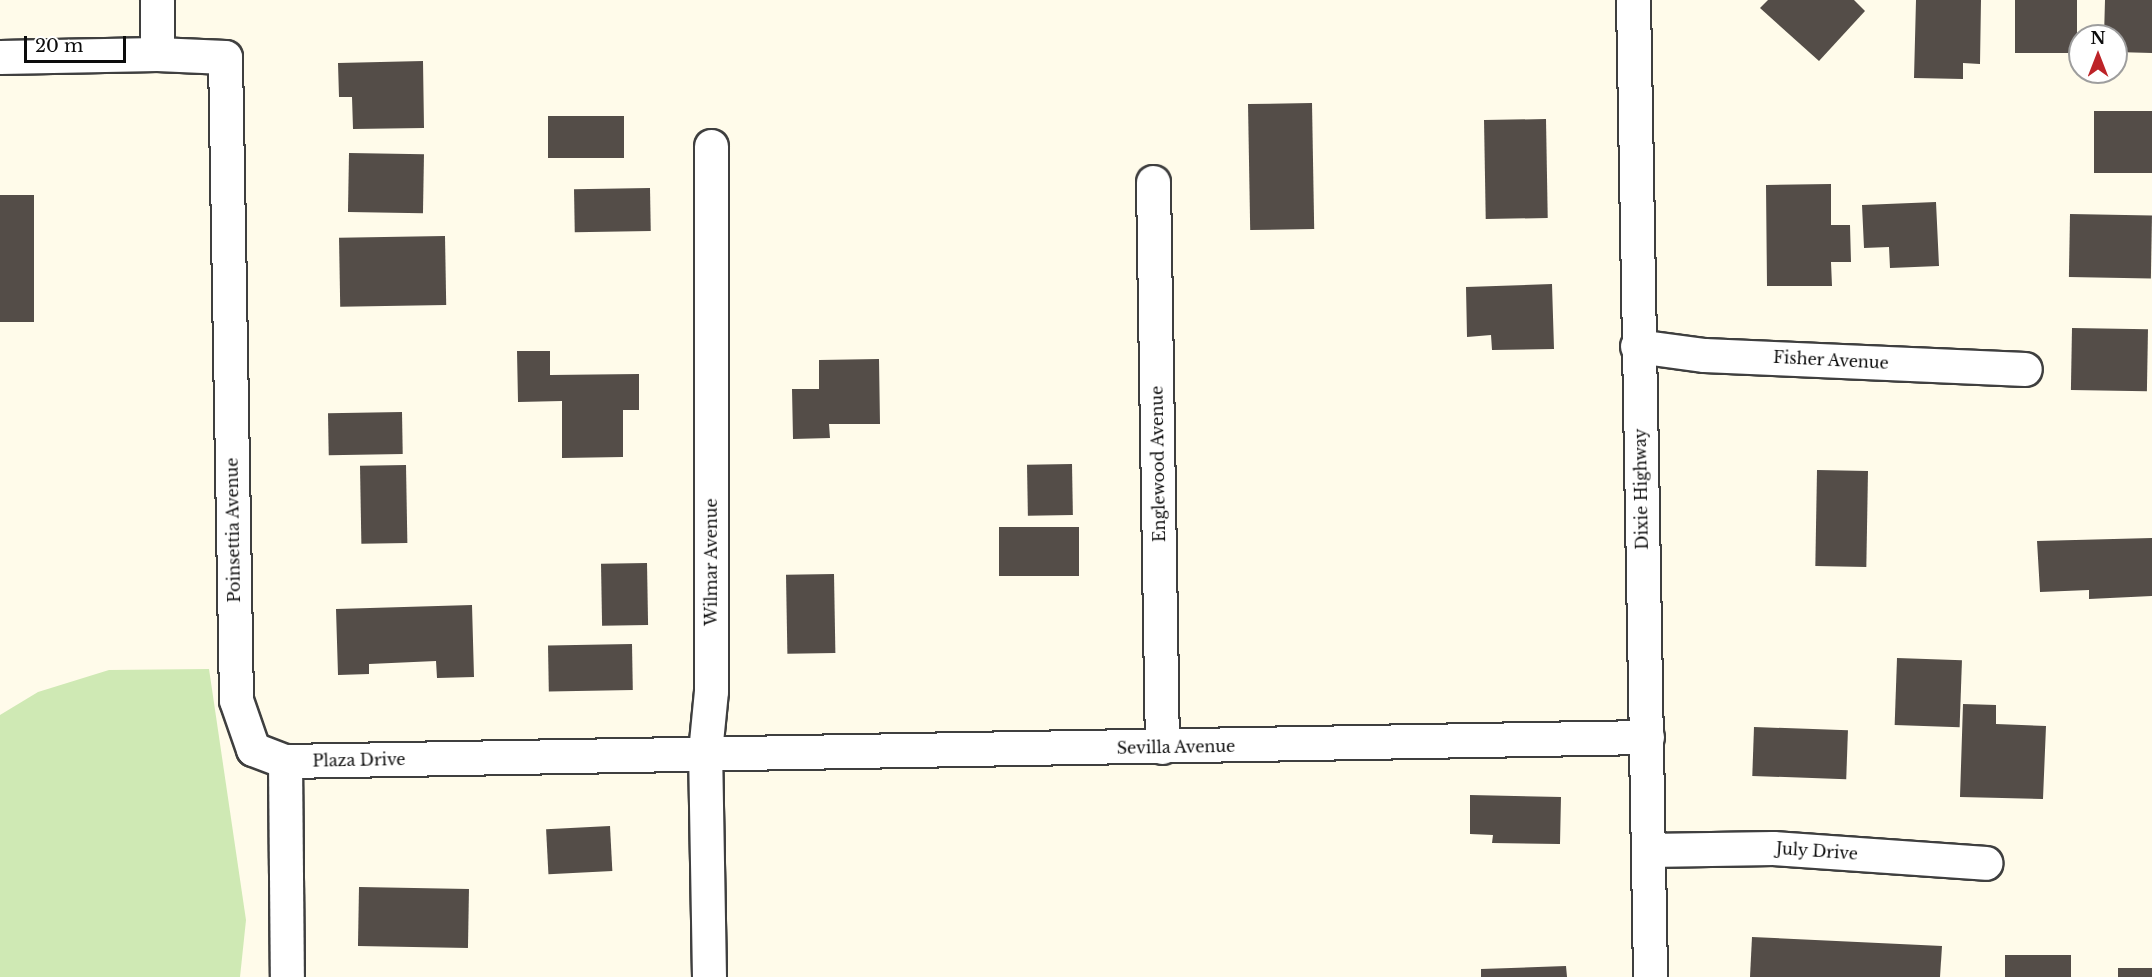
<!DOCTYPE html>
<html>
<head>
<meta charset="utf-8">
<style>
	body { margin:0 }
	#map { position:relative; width:2152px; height:977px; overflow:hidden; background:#fffbea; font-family:"Libre Baskerville",serif }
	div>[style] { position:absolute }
	.green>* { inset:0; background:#cfe9b4 }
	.building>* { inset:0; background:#544d48; transform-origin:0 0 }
	.roads { filter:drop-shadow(2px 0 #3f3f3f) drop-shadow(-2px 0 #3f3f3f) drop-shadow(0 2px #3f3f3f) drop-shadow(0 -2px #3f3f3f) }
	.minor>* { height:33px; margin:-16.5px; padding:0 16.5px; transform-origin:16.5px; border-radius:16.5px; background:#fff }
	span { translate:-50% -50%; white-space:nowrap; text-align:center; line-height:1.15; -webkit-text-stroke:6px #fff; paint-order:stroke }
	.street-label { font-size:16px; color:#0c0c0c }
	.north { position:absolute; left:2068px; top:24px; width:60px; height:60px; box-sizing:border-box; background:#fff; border:2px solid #9e9e9e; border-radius:50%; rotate:0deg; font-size:16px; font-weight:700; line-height:24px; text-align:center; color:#0c0c0c }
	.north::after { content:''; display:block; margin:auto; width:21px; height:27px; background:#bd2328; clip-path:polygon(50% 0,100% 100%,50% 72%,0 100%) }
	.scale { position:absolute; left:24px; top:36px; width:102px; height:27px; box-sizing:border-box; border:3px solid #0c0c0c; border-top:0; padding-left:8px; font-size:18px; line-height:21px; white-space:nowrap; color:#0c0c0c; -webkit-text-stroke:4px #fff; paint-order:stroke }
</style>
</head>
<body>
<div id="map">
	<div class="green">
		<div style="clip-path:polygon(209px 669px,246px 920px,240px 977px,0 977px,0 715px,38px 692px,109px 670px)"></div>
	</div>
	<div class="building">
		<div style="clip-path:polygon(1768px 0,1854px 0,1865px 11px,1819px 61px,1760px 8px)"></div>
		<div style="clip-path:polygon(1916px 0,1981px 0,1980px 64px,1963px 63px,1963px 79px,1914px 78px)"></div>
		<div style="left:2015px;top:0;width:62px;height:53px"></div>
		<div style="clip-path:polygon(2105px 0,2152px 0,2152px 53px,2116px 52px,2116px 36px,2104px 36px)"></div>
		<div style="clip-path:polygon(423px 61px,424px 128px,353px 129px,352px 97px,339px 97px,338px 63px)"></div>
		<div style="left:1312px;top:103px;width:126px;height:64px;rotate:89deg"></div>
		<div style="left:2152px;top:111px;width:62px;height:58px;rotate:90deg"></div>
		<div style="left:624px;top:116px;width:42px;height:76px;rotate:90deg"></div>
		<div style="left:1546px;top:119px;width:99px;height:62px;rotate:89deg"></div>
		<div style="left:349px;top:153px;width:75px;height:59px;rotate:1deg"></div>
		<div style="clip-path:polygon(1831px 184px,1831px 225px,1850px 225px,1851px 262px,1831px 262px,1832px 286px,1767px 286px,1766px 185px)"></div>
		<div style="left:650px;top:188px;width:43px;height:76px;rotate:89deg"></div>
		<div style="left:0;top:195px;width:34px;height:127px"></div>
		<div style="clip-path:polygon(1936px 202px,1939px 266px,1890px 268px,1889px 247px,1864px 248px,1862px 205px)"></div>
		<div style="left:2070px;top:214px;width:82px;height:63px;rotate:1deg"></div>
		<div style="left:445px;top:236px;width:69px;height:106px;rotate:89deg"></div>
		<div style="clip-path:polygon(1552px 284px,1554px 349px,1492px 350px,1491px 335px,1467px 337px,1466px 287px)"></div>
		<div style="left:2072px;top:328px;width:76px;height:62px;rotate:1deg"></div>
		<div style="clip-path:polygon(517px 351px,550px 351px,550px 375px,639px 374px,639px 410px,623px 410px,623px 457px,562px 458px,562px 401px,518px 402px)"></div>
		<div style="clip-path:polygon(879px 359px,880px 424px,829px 424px,830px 438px,793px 439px,792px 389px,819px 389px,819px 360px)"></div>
		<div style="left:402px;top:412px;width:42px;height:74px;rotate:89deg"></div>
		<div style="left:1072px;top:464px;width:51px;height:45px;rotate:89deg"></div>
		<div style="left:406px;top:465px;width:78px;height:46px;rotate:89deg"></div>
		<div style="left:1817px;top:470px;width:51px;height:96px;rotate:1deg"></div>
		<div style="left:1079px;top:527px;width:49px;height:80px;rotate:90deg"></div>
		<div style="clip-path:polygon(2152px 538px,2152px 596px,2089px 599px,2089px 590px,2040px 592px,2037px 541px)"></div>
		<div style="left:647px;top:563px;width:62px;height:46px;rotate:89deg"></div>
		<div style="left:834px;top:574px;width:79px;height:48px;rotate:89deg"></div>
		<div style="clip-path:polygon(472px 605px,474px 677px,437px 678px,436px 661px,369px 664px,369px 674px,338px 675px,336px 609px)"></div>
		<div style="left:632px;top:644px;width:46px;height:84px;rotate:89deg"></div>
		<div style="left:1897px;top:658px;width:65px;height:67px;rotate:2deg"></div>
		<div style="clip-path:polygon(1963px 704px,1996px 705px,1996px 724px,2046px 726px,2043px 799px,1960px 797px)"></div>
		<div style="left:1754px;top:727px;width:94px;height:49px;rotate:2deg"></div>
		<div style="clip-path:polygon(1470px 795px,1561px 797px,1560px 844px,1492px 843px,1493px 835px,1470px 834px)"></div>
		<div style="left:610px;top:826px;width:45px;height:64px;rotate:87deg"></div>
		<div style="left:359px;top:887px;width:110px;height:59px;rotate:1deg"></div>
		<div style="clip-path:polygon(1752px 937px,1942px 946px,1940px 977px,1750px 977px)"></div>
		<div style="left:2071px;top:955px;width:22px;height:66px;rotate:90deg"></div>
		<div style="clip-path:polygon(1566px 966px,1567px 977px,1481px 977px,1481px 969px)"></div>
		<div style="left:2118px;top:968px;width:34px;height:9px"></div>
	</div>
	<div class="roads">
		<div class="minor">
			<div style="left:1633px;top:0;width:977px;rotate:89deg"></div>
			<div style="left:157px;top:54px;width:54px;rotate:-90deg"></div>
			<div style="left:0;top:57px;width:157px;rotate:-1.1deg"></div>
			<div style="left:157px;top:54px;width:68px;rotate:2.5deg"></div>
			<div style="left:225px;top:57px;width:643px;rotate:89.02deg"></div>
			<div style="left:236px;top:700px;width:52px;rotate:70.9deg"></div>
			<div style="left:253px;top:749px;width:34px;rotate:21deg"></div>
			<div style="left:285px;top:761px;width:216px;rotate:89.5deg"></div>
			<div style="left:1153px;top:182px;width:565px;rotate:89.09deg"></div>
			<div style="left:1637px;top:346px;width:68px;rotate:7.7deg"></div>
			<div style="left:1704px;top:355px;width:321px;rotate:2.5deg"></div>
			<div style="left:285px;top:761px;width:1362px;rotate:-1.01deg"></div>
			<div style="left:1648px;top:850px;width:125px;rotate:-0.9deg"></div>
			<div style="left:1773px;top:848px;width:213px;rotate:4deg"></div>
			<div style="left:709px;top:977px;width:225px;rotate:-91deg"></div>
			<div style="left:705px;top:752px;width:61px;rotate:-84.4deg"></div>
			<div style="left:711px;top:691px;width:545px;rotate:-90deg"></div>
		</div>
	</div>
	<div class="street-label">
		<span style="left:1831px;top:360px;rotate:3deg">Fisher Avenue</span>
		<span style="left:1158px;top:464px;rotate:-91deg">Englewood Avenue</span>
		<span style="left:1641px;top:489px;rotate:-91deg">Dixie Highway</span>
		<span style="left:233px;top:530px;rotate:-91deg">Poinsettia Avenue</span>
		<span style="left:711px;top:562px;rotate:-90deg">Wilmar Avenue</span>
		<span style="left:1176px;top:747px;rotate:-1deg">Sevilla Avenue</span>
		<span style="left:359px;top:760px;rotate:-1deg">Plaza Drive</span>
		<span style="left:1817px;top:851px;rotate:4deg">July Drive</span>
	</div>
	<div class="north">N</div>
	<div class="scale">20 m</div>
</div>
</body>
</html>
